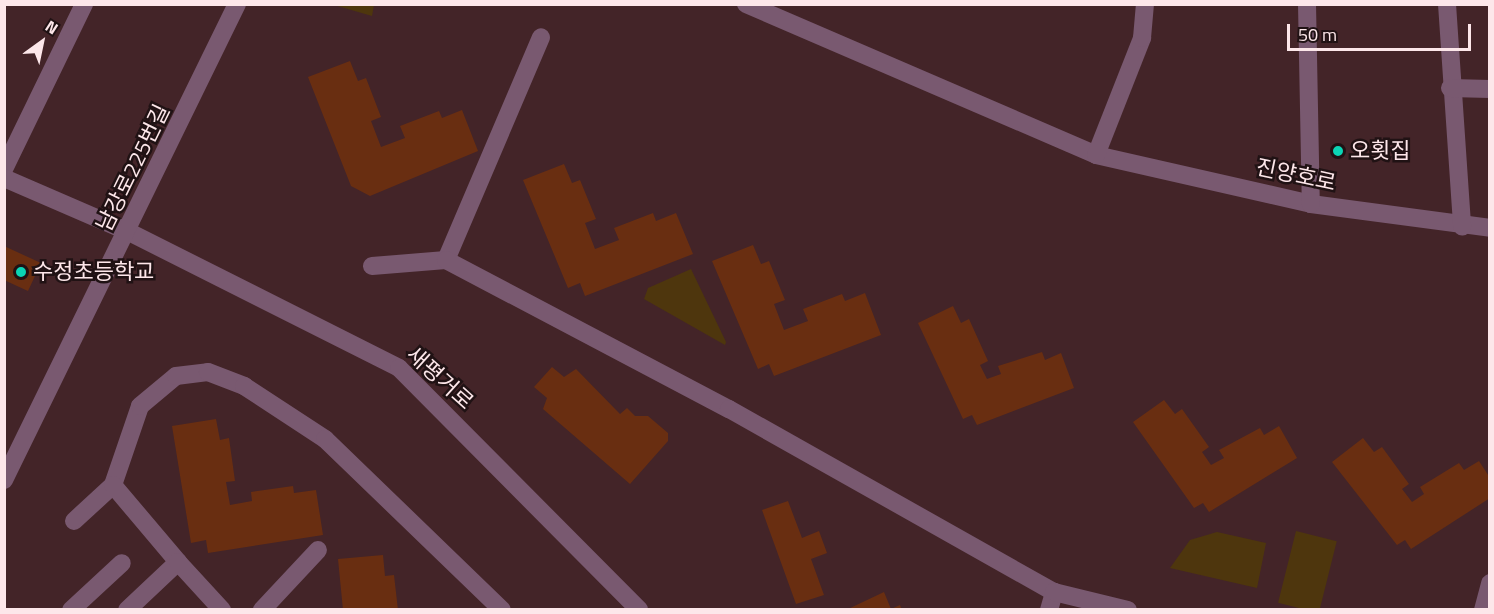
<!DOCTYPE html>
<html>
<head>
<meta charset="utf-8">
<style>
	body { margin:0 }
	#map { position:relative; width:1494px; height:614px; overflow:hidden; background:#432428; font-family:"Titillium Web","Noto Sans KR",sans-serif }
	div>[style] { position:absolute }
	.green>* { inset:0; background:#4e360d; transform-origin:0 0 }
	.building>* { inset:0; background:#692e11 }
	.minor>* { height:18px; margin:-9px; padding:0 9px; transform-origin:9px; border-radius:9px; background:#795970 }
	.dots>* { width:16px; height:16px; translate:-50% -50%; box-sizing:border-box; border:3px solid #201214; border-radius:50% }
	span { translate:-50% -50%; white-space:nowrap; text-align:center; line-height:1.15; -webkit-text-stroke:5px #201214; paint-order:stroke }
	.poi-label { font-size:22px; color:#fde7ea }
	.left { translate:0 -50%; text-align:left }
	.street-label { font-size:22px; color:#fde7ea }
	.frame { position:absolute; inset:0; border:6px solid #fde7ea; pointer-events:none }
	.north { position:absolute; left:12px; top:12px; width:60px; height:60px; -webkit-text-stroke:4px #201214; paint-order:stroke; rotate:33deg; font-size:16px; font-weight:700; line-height:24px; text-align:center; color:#fde7ea }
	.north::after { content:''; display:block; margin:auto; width:21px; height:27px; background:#fde7ea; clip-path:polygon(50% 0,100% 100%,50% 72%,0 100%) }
	.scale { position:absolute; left:1287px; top:24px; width:184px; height:27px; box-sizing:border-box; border:3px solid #fde7ea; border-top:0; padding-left:8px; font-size:18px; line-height:21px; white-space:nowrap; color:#fde7ea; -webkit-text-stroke:4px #201214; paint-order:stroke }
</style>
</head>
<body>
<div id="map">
	<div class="green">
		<div style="clip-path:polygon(334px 5px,334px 4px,374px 5px,372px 16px)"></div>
		<div style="clip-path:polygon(691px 269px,726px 342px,725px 345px,644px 299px,648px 288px)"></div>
		<div style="left:1296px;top:531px;width:42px;height:74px;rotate:14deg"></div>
		<div style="clip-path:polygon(1217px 532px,1266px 543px,1257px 588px,1170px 568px,1190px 540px)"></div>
	</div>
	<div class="building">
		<div style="clip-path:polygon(350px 61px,358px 81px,366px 78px,381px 117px,371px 121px,381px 147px,405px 138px,400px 126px,439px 111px,442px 118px,462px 110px,478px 151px,370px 196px,351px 186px,308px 77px)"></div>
		<div style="clip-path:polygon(564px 164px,572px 183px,580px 180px,596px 219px,585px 223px,595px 249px,619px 240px,614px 228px,653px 213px,656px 221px,676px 213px,693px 254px,585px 296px,580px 283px,568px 288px,523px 180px)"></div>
		<div style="clip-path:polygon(753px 245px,761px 264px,769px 261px,785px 300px,774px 304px,784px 330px,808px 321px,803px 309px,842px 294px,845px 301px,865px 293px,881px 335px,774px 376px,769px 364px,758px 369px,712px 261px)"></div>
		<div style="clip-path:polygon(4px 246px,41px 263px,28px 291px,4px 280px)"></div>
		<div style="clip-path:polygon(953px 306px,961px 323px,969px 319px,988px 361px,980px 365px,987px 379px,1001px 374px,998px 366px,1042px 352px,1045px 360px,1061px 353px,1074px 388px,977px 425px,972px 415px,963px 419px,918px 323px)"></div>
		<div style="clip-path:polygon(552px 367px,564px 377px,576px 369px,620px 414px,627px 408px,635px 416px,648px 416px,668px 433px,668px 441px,630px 484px,543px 409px,547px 398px,534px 387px)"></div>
		<div style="clip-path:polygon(1164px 400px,1175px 414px,1182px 409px,1209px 447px,1202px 452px,1211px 465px,1224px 458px,1219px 450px,1260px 428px,1264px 435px,1279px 426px,1297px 458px,1209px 512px,1203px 503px,1194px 508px,1133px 422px)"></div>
		<div style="clip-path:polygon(216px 419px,220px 440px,229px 438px,235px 481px,226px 482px,230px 505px,252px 501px,251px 492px,293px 486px,294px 493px,316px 490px,323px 535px,208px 553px,206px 540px,191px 543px,172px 426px)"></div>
		<div style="clip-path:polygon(1363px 438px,1374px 452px,1382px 447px,1409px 484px,1402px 489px,1412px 502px,1424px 494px,1420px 487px,1459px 463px,1464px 470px,1479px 461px,1490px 478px,1490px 498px,1411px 549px,1405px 540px,1397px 545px,1332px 462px)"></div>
		<div style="clip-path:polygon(788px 501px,802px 538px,819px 531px,827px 553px,811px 559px,824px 595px,796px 604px,762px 510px)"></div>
		<div style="clip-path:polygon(383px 555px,385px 576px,394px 575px,398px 610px,343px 610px,338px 559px)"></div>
		<div style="clip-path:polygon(884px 592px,891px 609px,900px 605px,902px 610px,846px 610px)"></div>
	</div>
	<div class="minor">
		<div style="left:746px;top:4px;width:381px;rotate:23.3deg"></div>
		<div style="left:1096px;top:155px;width:221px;rotate:12.8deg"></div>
		<div style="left:1311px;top:204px;width:181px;rotate:7.6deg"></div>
		<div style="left:1307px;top:4px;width:200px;rotate:88.9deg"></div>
		<div style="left:1447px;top:4px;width:223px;rotate:86.1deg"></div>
		<div style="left:1450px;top:88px;width:40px;rotate:1.4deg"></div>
		<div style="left:1096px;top:155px;width:126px;rotate:-68.5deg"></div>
		<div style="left:1142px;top:38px;width:34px;rotate:-85deg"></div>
		<div style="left:4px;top:169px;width:183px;rotate:-64.1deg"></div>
		<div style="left:4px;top:178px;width:136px;rotate:23.4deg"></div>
		<div style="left:129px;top:232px;width:302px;rotate:26.7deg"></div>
		<div style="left:399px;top:368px;width:341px;rotate:45.2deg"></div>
		<div style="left:446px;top:260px;width:242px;rotate:-66.9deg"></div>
		<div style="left:372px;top:266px;width:74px;rotate:-4.6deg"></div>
		<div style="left:446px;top:260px;width:320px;rotate:27.8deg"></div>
		<div style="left:729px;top:409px;width:373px;rotate:29.4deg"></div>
		<div style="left:4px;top:480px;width:530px;rotate:-63.92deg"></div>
		<div style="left:113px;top:485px;width:83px;rotate:-71.1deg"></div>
		<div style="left:140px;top:406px;width:47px;rotate:-39.8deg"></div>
		<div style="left:176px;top:376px;width:32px;rotate:-7deg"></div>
		<div style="left:208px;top:372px;width:39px;rotate:21deg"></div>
		<div style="left:244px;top:386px;width:97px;rotate:33.2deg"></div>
		<div style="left:325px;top:439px;width:246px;rotate:44deg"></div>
		<div style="left:74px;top:521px;width:53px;rotate:-42.7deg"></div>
		<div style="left:113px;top:485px;width:101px;rotate:49.8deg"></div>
		<div style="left:71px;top:610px;width:69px;rotate:-42.7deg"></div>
		<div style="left:127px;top:610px;width:70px;rotate:-43.3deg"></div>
		<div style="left:178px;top:562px;width:65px;rotate:47.5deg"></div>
		<div style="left:262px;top:610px;width:82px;rotate:-47deg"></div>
		<div style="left:1049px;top:610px;width:19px;rotate:-74deg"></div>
		<div style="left:1054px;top:592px;width:76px;rotate:13.7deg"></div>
		<div style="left:1483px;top:610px;width:28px;rotate:-75deg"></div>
	</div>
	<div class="dots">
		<div style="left:1338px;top:151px;background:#0bd5b5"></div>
		<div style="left:21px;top:272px;background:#0bd5b5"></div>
	</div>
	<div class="poi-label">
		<span class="left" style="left:1350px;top:151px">오횟집</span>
		<span class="left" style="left:33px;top:272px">수정초등학교</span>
	</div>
	<div class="street-label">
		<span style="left:133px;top:168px;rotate:-64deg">남강로225번길</span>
		<span style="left:1296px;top:175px;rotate:12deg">진양호로</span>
		<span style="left:440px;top:378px;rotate:42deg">새평거로</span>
	</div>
	<div class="frame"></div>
	<div class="north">N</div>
	<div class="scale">50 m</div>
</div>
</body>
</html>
